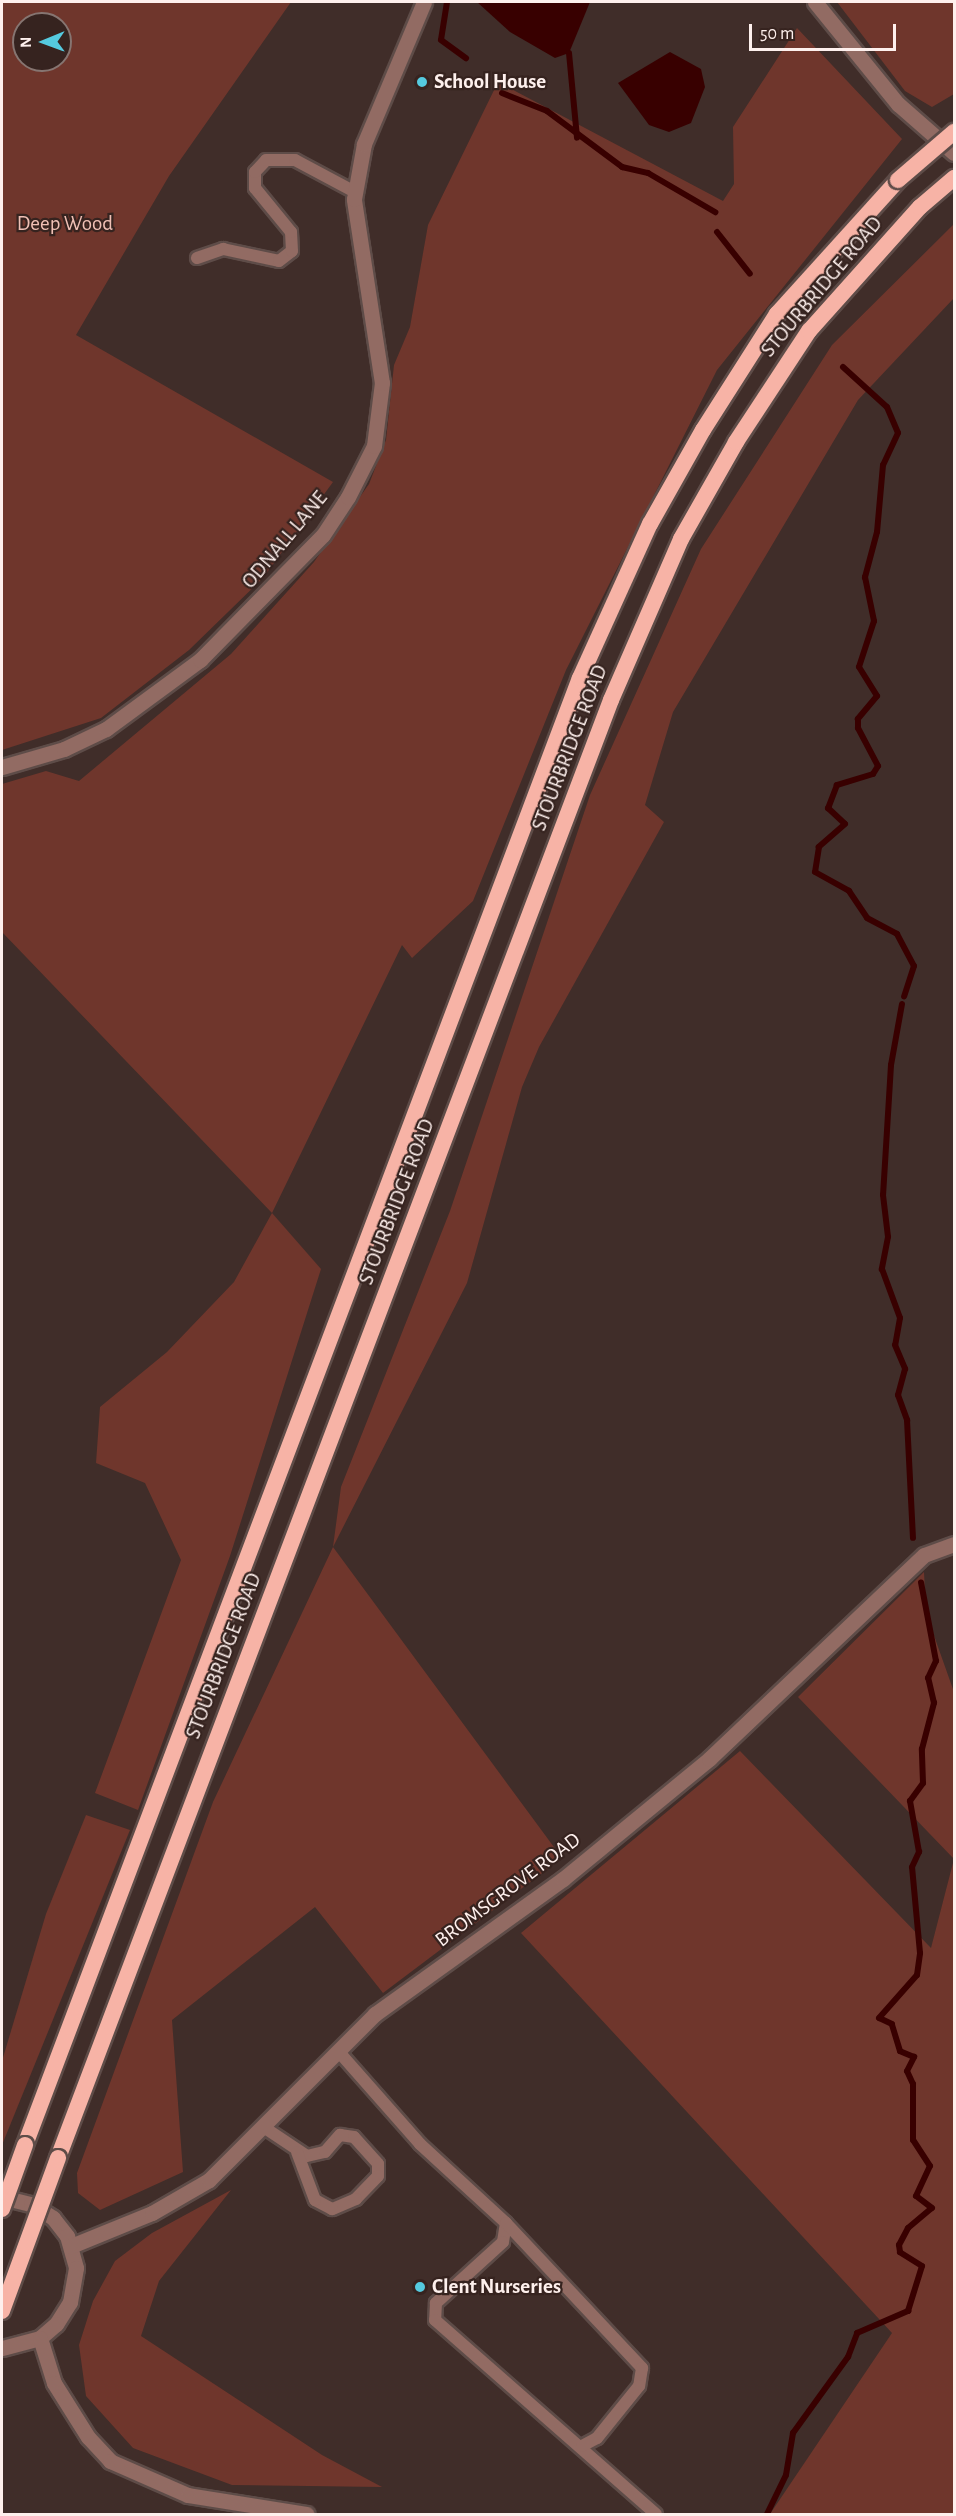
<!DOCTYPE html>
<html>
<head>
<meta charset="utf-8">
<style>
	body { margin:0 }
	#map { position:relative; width:956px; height:2516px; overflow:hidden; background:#402d29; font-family:"Alegreya Sans",sans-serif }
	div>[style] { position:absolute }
	.green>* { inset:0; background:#6f362c }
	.water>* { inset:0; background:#380000 }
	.stream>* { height:6px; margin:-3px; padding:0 3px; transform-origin:3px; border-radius:3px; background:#380000 }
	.roads { filter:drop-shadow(2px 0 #5e4c48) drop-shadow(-2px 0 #5e4c48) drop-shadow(0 2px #5e4c48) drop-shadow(0 -2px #5e4c48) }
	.service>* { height:12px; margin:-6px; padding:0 6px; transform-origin:6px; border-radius:6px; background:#926b63 }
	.minor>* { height:15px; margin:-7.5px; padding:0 7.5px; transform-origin:7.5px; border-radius:7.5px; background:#926b63 }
	.tertiary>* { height:15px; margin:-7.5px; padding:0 7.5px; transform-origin:7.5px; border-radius:7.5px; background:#926b63 }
	.trunk>* { height:16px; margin:-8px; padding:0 8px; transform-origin:8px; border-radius:8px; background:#f7b3a6 }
	.bridges { filter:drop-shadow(2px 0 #5e4c48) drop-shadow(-2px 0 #5e4c48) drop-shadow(0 2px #5e4c48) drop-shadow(0 -2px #5e4c48) }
	.trunk-bridge>* { height:16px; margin:-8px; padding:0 8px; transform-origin:8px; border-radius:8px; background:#f7b3a6 }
	.dots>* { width:16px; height:16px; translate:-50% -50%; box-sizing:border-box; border:3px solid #36231f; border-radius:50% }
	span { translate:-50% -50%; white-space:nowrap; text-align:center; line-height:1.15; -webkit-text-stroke:4.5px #36231f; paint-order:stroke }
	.poi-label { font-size:21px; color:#fef0ed; font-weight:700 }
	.left { translate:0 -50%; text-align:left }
	.park-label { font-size:21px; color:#f0c0b5 }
	.street-label { font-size:21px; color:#fef0ed }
	.frame { position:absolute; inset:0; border:3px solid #fef0ed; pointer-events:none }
	.north { position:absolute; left:12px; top:12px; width:60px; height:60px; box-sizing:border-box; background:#36231f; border:2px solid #867571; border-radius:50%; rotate:269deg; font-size:16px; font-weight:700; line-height:24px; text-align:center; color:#fef0ed }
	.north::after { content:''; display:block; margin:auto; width:21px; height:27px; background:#55cadf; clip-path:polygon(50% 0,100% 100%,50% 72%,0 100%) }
	.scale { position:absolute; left:749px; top:24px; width:147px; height:27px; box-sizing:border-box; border:3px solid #fef0ed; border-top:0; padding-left:8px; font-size:18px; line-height:21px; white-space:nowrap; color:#fef0ed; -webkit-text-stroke:4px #36231f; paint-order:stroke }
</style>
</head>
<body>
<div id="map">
	<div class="green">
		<div style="clip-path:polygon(evenodd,2px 2px,291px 2px,169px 176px,76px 335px,333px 482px,263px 578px,189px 650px,101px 718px,2px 750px,2px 2px,24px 24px,60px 24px,60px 60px,24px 60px,24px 24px)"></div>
		<div style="clip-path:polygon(837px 2px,954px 2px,954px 94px,932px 107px,905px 91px)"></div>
		<div style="clip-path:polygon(797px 28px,902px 139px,717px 370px,566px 670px,473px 901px,412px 958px,402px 945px,272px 1213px,321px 1269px,230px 1556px,138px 1810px,95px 1793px,181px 1560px,145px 1483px,96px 1463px,100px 1407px,167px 1352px,234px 1282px,272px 1213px,2px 932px,2px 784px,46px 771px,79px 781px,231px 654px,314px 562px,369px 484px,386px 440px,394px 365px,410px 327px,428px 225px,498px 82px,723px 201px,734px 184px,733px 127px)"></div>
		<div style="clip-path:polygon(954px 224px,954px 298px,858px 400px,673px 712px,645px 805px,664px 822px,539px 1047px,522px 1087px,467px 1283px,333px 1547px,562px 1858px,383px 1993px,315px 1907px,172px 2020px,183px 2172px,100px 2210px,78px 2193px,77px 2173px,213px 1802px,333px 1547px,341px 1487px,450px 1211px,590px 795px,701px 549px,832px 345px)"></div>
		<div style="clip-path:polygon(924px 1572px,926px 1613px,954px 1692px,954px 2514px,770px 2514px,892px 2333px,521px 1933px,740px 1751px,931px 1948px,954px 1859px,798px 1697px)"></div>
		<div style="clip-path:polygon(86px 1815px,130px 1830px,2px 2145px,2px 2061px,46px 1914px)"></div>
		<div style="clip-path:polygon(231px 2190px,159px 2281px,141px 2336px,322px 2455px,382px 2487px,232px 2485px,133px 2448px,86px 2396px,79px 2345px,93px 2301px,115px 2261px,152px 2233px)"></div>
	</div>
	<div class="water">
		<div style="clip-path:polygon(477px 2px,590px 2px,569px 53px,555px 58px,510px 32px)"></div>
		<div style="clip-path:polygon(670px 52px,701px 69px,705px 87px,691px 123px,669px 132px,649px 125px,618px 83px)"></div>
	</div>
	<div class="stream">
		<div style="left:447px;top:2px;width:38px;rotate:99deg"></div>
		<div style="left:441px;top:40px;width:31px;rotate:36deg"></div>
		<div style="left:569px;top:53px;width:85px;rotate:84.6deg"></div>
		<div style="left:502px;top:93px;width:48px;rotate:21.8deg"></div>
		<div style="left:547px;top:111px;width:94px;rotate:36.7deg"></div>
		<div style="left:622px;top:167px;width:27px;rotate:13deg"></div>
		<div style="left:648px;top:173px;width:78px;rotate:30.2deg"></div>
		<div style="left:717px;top:232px;width:53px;rotate:51.8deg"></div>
		<div style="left:843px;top:367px;width:59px;rotate:42.3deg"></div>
		<div style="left:887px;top:407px;width:28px;rotate:67deg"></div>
		<div style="left:898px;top:433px;width:35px;rotate:115deg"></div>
		<div style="left:883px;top:465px;width:67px;rotate:95.1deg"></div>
		<div style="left:877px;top:532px;width:47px;rotate:104.9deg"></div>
		<div style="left:865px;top:577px;width:45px;rotate:78.4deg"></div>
		<div style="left:874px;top:621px;width:48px;rotate:108.1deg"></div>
		<div style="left:859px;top:667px;width:34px;rotate:58deg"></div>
		<div style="left:877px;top:696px;width:30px;rotate:130deg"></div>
		<div style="left:858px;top:719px;width:9px;rotate:90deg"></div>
		<div style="left:858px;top:728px;width:43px;rotate:62.2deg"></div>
		<div style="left:878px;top:766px;width:9px;rotate:122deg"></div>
		<div style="left:873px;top:774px;width:38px;rotate:163deg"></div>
		<div style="left:837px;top:785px;width:25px;rotate:111deg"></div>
		<div style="left:828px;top:808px;width:23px;rotate:43deg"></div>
		<div style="left:845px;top:824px;width:35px;rotate:139deg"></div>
		<div style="left:819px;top:847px;width:25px;rotate:99deg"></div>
		<div style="left:815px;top:872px;width:39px;rotate:29deg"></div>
		<div style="left:849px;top:891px;width:32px;rotate:56deg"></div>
		<div style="left:867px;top:918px;width:34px;rotate:28deg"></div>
		<div style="left:897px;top:934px;width:36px;rotate:62deg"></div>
		<div style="left:914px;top:966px;width:32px;rotate:108deg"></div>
		<div style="left:902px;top:1004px;width:62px;rotate:100.2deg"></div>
		<div style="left:891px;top:1065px;width:130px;rotate:93.5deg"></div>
		<div style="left:883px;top:1195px;width:42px;rotate:83.2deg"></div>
		<div style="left:888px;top:1237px;width:33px;rotate:101deg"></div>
		<div style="left:882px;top:1269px;width:52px;rotate:69.8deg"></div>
		<div style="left:900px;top:1318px;width:27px;rotate:100deg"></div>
		<div style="left:895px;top:1345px;width:26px;rotate:67deg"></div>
		<div style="left:905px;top:1369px;width:27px;rotate:105deg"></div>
		<div style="left:898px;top:1395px;width:27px;rotate:70deg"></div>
		<div style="left:907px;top:1420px;width:118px;rotate:87.1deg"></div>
		<div style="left:767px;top:2514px;width:43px;rotate:-64deg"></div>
		<div style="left:786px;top:2475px;width:43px;rotate:-80.5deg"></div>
		<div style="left:793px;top:2433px;width:94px;rotate:-54.1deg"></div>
		<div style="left:848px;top:2357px;width:26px;rotate:-69deg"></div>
		<div style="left:857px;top:2333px;width:56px;rotate:-23.3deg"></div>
		<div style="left:908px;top:2311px;width:47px;rotate:-72.7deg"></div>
		<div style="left:922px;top:2266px;width:26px;rotate:-148deg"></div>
		<div style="left:900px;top:2252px;width:7px;rotate:-98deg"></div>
		<div style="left:899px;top:2245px;width:19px;rotate:-62deg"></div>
		<div style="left:908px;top:2228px;width:31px;rotate:-40deg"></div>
		<div style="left:932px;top:2208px;width:20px;rotate:-143deg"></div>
		<div style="left:916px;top:2196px;width:33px;rotate:-65deg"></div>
		<div style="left:930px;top:2166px;width:31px;rotate:-123deg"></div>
		<div style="left:913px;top:2140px;width:56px;rotate:-90deg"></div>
		<div style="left:913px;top:2084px;width:14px;rotate:-115deg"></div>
		<div style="left:907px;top:2071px;width:16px;rotate:-63deg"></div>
		<div style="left:914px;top:2057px;width:15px;rotate:-157deg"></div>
		<div style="left:900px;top:2051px;width:28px;rotate:-107deg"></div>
		<div style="left:892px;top:2024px;width:14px;rotate:-155deg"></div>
		<div style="left:879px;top:2018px;width:57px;rotate:-48.5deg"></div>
		<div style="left:917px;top:1975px;width:22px;rotate:-82deg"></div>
		<div style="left:920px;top:1953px;width:86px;rotate:-95.3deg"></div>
		<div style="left:912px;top:1867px;width:17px;rotate:-65deg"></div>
		<div style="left:919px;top:1852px;width:52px;rotate:-100deg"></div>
		<div style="left:910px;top:1801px;width:22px;rotate:-54deg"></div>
		<div style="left:923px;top:1783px;width:34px;rotate:-92deg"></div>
		<div style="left:922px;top:1749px;width:48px;rotate:-75.4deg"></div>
		<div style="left:934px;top:1703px;width:26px;rotate:-103deg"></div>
		<div style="left:928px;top:1678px;width:19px;rotate:-65deg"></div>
		<div style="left:936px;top:1661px;width:80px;rotate:-100.8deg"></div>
	</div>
	<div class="roads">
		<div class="service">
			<div style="left:197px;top:258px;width:28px;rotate:-19deg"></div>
			<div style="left:223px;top:249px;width:57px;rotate:12.1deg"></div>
			<div style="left:279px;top:261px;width:16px;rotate:-38deg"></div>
			<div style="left:292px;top:251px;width:19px;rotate:-93deg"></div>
			<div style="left:291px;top:232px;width:57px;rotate:-129.3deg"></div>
			<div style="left:255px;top:188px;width:16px;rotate:-90deg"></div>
			<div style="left:255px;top:172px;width:16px;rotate:-47deg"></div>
			<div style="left:266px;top:160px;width:29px"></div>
			<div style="left:295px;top:160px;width:68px;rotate:28.1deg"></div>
			<div style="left:339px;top:2052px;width:123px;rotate:48.6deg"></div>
			<div style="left:420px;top:2144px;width:117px;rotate:42.6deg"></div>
			<div style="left:506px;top:2223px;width:19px;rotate:99deg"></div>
			<div style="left:503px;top:2242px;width:91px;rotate:137.7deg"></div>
			<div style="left:436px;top:2303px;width:17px;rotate:93deg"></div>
			<div style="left:435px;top:2320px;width:294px;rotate:41.3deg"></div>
			<div style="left:265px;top:2128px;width:50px;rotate:33.7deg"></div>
			<div style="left:307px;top:2156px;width:18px;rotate:-13deg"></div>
			<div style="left:325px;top:2152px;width:23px;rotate:-49deg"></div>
			<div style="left:340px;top:2135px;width:14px;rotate:8deg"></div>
			<div style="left:354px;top:2137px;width:36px;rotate:48deg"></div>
			<div style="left:378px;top:2164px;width:12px;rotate:90deg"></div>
			<div style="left:378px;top:2176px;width:32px;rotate:134deg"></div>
			<div style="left:356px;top:2199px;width:26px;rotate:157deg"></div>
			<div style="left:332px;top:2209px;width:19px;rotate:-152deg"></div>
			<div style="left:315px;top:2200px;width:51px;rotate:-110.6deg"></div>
			<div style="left:506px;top:2223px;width:199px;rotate:46.8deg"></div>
			<div style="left:642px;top:2368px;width:18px;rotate:99deg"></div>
			<div style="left:639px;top:2386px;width:67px;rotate:128.9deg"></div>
			<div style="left:597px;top:2438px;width:17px;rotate:152deg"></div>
		</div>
		<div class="minor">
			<div style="left:2px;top:767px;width:65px;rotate:-16.2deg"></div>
			<div style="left:64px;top:749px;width:47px;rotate:-25.5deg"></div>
			<div style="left:106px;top:729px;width:117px;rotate:-36.3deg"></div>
			<div style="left:200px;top:660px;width:175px;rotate:-45.5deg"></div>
			<div style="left:323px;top:535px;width:45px;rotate:-56.7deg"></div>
			<div style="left:348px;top:497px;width:57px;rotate:-63deg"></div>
			<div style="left:374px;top:446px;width:64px;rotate:-82.8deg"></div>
			<div style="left:382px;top:383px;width:186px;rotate:-98.7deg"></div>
			<div style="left:354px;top:199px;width:56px;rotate:-79.7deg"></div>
			<div style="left:364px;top:144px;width:154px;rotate:-67.1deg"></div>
			<div style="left:2px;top:2197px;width:30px;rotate:14deg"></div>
			<div style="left:31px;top:2204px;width:26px;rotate:32deg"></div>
			<div style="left:53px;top:2218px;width:23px;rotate:52deg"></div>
			<div style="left:67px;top:2236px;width:33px;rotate:74deg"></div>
			<div style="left:76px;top:2268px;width:35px;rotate:100deg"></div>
			<div style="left:70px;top:2302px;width:26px;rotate:122deg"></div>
			<div style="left:56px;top:2324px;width:21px;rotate:139deg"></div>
			<div style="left:40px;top:2338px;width:39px;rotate:165deg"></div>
			<div style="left:71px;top:2246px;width:87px;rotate:-22.2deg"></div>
			<div style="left:152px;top:2213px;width:66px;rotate:-30.1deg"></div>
			<div style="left:209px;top:2180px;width:235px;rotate:-45deg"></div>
			<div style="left:375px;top:2014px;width:231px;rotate:-35.7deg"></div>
			<div style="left:563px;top:1879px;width:189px;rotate:-39.4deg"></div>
			<div style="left:709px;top:1759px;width:296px;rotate:-43.5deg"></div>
			<div style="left:924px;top:1555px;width:32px;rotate:-20deg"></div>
			<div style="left:40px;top:2338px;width:47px;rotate:72.7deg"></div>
			<div style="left:54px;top:2383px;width:64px;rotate:57.8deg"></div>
			<div style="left:88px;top:2437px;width:33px;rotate:47deg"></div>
			<div style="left:110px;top:2461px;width:85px;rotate:23.6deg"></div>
			<div style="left:188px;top:2495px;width:120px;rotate:9.1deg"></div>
		</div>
		<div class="tertiary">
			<div style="left:815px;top:2px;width:132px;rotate:50.9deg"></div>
			<div style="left:898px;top:104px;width:74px;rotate:41.2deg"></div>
		</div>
		<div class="trunk">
			<div style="left:25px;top:2145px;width:1568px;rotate:-69.28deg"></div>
			<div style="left:580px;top:678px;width:169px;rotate:-65.6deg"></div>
			<div style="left:650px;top:524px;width:108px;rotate:-60.6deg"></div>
			<div style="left:703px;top:430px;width:138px;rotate:-57.5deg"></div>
			<div style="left:777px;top:314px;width:181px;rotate:-47.9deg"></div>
			<div style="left:58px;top:2158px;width:1559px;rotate:-69.23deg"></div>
			<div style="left:611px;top:700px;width:176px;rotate:-66.5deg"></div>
			<div style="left:681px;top:539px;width:112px;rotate:-60.4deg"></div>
			<div style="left:736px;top:442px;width:133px;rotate:-56.7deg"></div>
			<div style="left:809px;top:331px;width:166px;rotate:-48.2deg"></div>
			<div style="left:920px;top:207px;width:45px;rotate:-40.5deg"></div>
		</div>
	</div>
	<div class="bridges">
		<div class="trunk-bridge">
			<div style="left:898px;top:180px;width:74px;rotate:-40.6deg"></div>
			<div style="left:2px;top:2209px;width:68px;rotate:-70.2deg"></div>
			<div style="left:2px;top:2311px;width:163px;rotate:-69.9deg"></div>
		</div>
	</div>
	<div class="dots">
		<div style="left:422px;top:82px;background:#55cadf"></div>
		<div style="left:420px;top:2287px;background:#55cadf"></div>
	</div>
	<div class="poi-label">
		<span class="left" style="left:434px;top:82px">School House</span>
		<span class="left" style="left:432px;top:2287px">Clent Nurseries</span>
	</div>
	<div class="park-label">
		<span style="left:65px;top:224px">Deep Wood</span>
	</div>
	<div class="street-label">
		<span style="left:822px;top:287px;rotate:-50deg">STOURBRIDGE ROAD</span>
		<span style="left:285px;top:540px;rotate:-50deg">ODNALL LANE</span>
		<span style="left:570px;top:748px;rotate:-69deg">STOURBRIDGE ROAD</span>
		<span style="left:397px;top:1202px;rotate:-69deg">STOURBRIDGE ROAD</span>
		<span style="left:224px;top:1656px;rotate:-69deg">STOURBRIDGE ROAD</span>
		<span style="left:508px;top:1890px;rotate:-37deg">BROMSGROVE ROAD</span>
	</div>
	<div class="frame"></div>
	<div class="north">N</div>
	<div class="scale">50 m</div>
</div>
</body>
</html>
